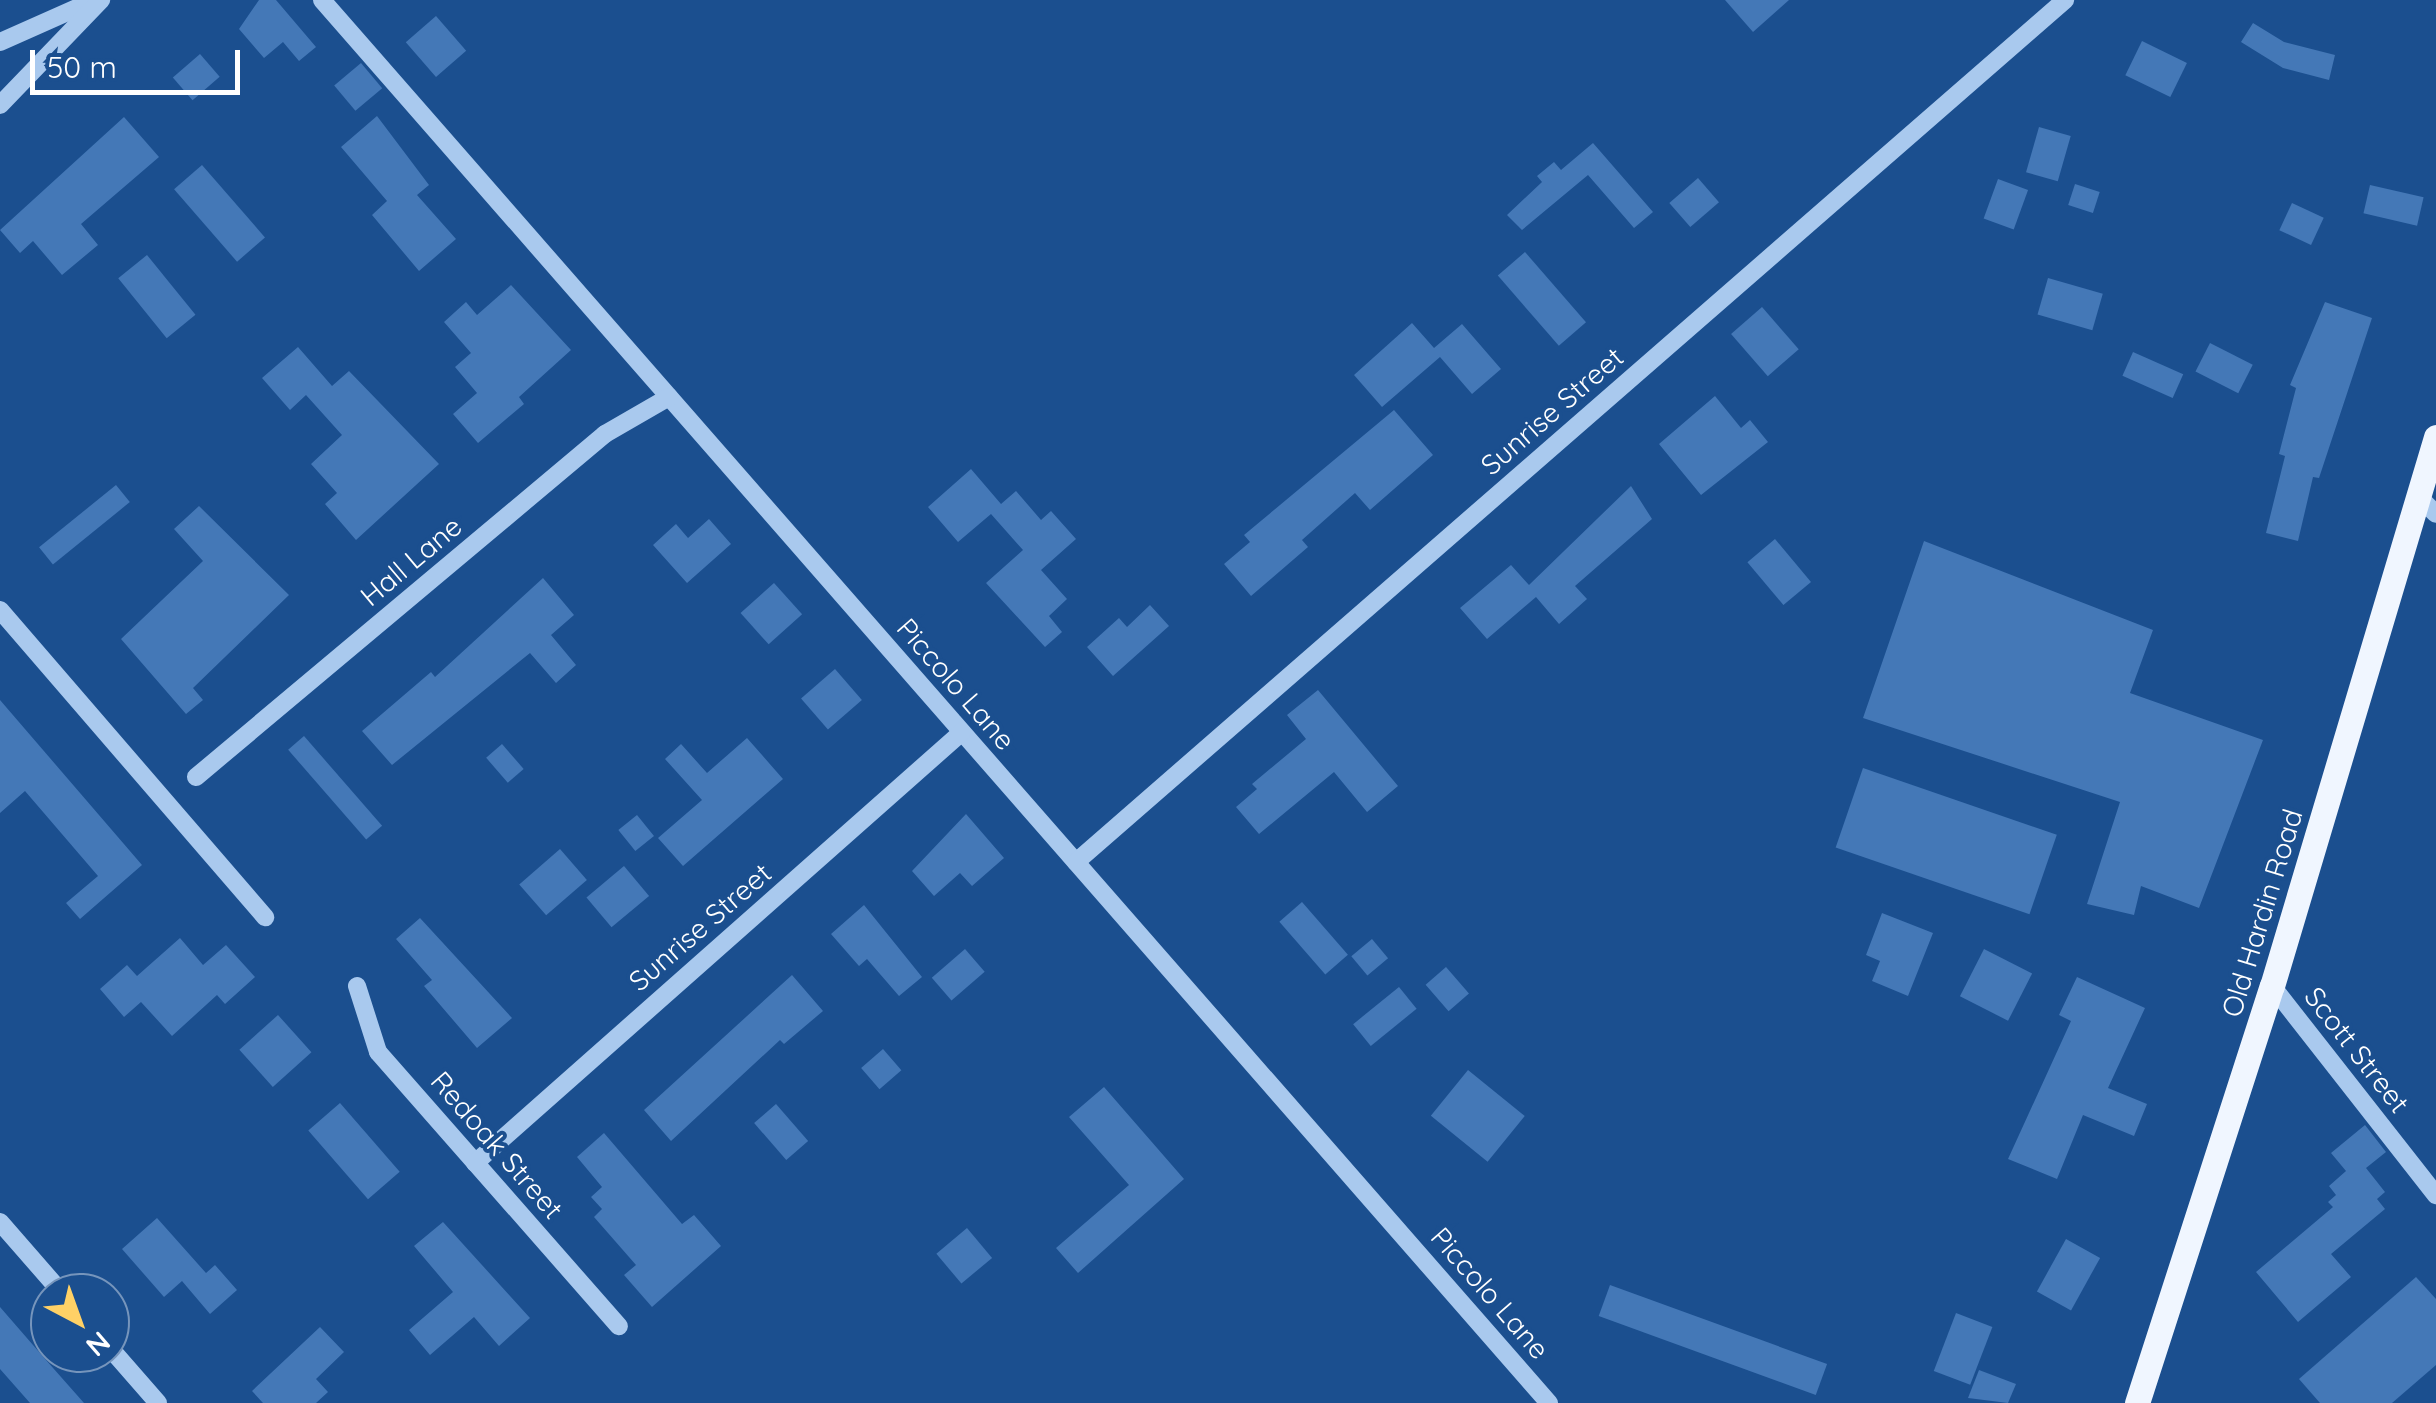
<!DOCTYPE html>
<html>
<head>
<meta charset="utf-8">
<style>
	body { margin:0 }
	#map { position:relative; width:2436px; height:1403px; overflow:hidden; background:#1b4f8f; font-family:Quicksand,sans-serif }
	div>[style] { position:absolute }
	.building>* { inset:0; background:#4478b7; transform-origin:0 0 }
	.minor>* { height:18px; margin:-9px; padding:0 9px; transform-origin:9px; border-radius:9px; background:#a9c9ee }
	.major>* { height:25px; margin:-12.5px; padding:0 12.5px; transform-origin:12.5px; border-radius:12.5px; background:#f0f6ff }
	span { translate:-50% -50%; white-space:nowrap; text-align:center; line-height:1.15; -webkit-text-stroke:8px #1b4f8f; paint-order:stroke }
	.street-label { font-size:28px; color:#fff }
	.north { position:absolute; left:30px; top:1273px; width:100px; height:100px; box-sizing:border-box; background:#1b4f8f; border:2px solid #7695bc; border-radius:50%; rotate:139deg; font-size:28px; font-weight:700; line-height:40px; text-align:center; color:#fff }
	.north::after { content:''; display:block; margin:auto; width:35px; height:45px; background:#ffd166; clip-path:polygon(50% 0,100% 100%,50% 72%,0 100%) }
	.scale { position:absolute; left:30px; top:50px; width:210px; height:45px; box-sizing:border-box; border:5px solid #fff; border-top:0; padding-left:12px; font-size:30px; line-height:35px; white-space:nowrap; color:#fff; -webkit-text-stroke:8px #1b4f8f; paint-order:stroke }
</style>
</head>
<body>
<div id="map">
	<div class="building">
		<div style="clip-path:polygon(259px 0,276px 0,316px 47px,299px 61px,283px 42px,264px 58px,239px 29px)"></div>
		<div style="clip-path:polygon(1725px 0,1789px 0,1753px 32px)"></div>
		<div style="left:436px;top:16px;width:46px;height:40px;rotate:49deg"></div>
		<div style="clip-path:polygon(2253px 23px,2284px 42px,2335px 55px,2329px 80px,2283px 68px,2241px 42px)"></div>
		<div style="left:2142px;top:41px;width:50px;height:38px;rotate:26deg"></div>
		<div style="left:200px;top:54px;width:30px;height:36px;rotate:49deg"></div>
		<div style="left:361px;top:63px;width:33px;height:35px;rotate:50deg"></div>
		<div style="clip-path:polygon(377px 116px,429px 185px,417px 195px,456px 239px,419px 271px,372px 215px,387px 201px,341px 147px)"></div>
		<div style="clip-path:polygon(124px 117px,159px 157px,81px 224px,98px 245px,62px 275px,33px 241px,20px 253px,0 230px)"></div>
		<div style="left:2039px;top:127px;width:33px;height:47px;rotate:16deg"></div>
		<div style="clip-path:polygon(1593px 143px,1653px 212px,1634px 228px,1588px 175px,1522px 230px,1507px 215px,1542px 182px,1537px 176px,1554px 162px,1561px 170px)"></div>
		<div style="left:202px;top:165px;width:96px;height:37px;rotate:49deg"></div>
		<div style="left:1698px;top:178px;width:32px;height:38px;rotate:49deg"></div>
		<div style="left:1998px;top:179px;width:32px;height:42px;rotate:20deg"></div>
		<div style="left:2075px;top:184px;width:26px;height:22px;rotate:18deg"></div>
		<div style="left:2370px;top:185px;width:55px;height:29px;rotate:13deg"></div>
		<div style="left:2292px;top:203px;width:35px;height:30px;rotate:25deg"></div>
		<div style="left:1525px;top:252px;width:93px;height:36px;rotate:49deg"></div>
		<div style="left:147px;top:255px;width:77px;height:37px;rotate:51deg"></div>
		<div style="left:2048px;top:278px;width:57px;height:38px;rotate:16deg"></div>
		<div style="clip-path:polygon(511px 285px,571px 350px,519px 397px,524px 404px,478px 443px,453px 414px,477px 393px,455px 367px,471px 353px,444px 322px,466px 302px,477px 315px)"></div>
		<div style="clip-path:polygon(2325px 302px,2372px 318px,2319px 478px,2313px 477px,2298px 541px,2266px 533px,2285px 456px,2279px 454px,2296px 388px,2290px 385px)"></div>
		<div style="left:1762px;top:307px;width:56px;height:41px;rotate:49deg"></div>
		<div style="clip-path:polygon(1412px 323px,1434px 348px,1462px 324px,1501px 369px,1472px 394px,1440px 357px,1382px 407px,1354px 375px)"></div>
		<div style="left:2210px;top:343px;width:48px;height:32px;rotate:27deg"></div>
		<div style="clip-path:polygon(298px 347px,332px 386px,349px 371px,439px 464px,356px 540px,325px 504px,337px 493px,311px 464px,342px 435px,306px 395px,290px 410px,262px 378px)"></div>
		<div style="left:2133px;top:352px;width:55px;height:26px;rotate:24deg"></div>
		<div style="clip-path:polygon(1715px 396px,1741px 428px,1750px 420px,1768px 442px,1701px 495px,1659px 444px)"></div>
		<div style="clip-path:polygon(1394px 410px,1433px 455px,1370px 510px,1355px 493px,1302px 540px,1308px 547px,1251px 596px,1224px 564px,1250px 542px,1244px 535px)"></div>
		<div style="clip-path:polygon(971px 469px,1001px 504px,1016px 491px,1041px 520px,1051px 511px,1076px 539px,1041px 570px,1067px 599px,1049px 616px,1062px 632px,1045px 647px,986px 583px,1023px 550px,991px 514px,958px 542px,928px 507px)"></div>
		<div style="left:116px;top:485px;width:22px;height:99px;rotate:51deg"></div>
		<div style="clip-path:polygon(1631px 486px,1652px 519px,1575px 586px,1587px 599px,1559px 624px,1536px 597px,1487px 639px,1460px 608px,1511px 565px,1529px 585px)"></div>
		<div style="clip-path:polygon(199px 506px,289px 595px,193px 688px,203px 700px,186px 714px,121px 639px,203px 561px,174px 529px)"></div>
		<div style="clip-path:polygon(709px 519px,731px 544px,687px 583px,653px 545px,676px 524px,688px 538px)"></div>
		<div style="left:1775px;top:539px;width:56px;height:36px;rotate:50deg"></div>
		<div style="clip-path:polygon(1924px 541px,2153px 630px,2130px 693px,2263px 740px,2199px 908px,2141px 886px,2134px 915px,2087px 904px,2120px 802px,1863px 718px)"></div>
		<div style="clip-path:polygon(543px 578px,574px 615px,551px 635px,576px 665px,556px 683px,530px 653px,392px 765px,362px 731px,431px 672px,435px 677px)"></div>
		<div style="left:774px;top:583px;width:42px;height:45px;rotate:48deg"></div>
		<div style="clip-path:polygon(1150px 605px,1169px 626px,1113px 676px,1087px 647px,1119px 618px,1127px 627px)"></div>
		<div style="left:835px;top:669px;width:41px;height:45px;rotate:49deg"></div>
		<div style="clip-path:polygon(1318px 690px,1398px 786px,1367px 812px,1334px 772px,1259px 834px,1236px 807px,1257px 789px,1252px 784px,1306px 739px,1287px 715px)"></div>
		<div style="clip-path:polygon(0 700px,142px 865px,80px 919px,66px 903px,98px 876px,25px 791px,0 813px)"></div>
		<div style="left:304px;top:736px;width:119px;height:21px;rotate:49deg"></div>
		<div style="clip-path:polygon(747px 738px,783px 779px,683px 866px,658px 838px,702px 800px,665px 759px,681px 744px,707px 773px)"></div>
		<div style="left:502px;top:744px;width:33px;height:21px;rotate:49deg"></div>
		<div style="left:1863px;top:768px;width:205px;height:84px;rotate:19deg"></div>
		<div style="clip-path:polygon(966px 814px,1004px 858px,972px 886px,960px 873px,934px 896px,912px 871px)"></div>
		<div style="left:637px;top:815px;width:27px;height:24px;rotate:51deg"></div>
		<div style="left:560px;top:849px;width:41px;height:54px;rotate:49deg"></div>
		<div style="left:624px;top:866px;width:39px;height:49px;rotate:50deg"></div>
		<div style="left:1302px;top:902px;width:70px;height:30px;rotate:49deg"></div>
		<div style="clip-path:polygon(864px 905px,922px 977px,899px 996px,867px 959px,859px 966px,831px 934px)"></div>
		<div style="clip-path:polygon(1882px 913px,1933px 933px,1908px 996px,1872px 981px,1880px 961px,1866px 955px)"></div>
		<div style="clip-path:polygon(420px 918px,512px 1018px,477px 1048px,424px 986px,432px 980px,396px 939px)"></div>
		<div style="clip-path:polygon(180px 938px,203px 965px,226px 945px,255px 977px,225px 1004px,217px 995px,172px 1036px,141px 1002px,124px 1017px,100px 989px,127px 965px,137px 976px)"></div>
		<div style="left:1372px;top:939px;width:25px;height:27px;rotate:50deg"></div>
		<div style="left:965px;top:949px;width:30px;height:44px;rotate:49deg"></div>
		<div style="left:1984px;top:949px;width:54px;height:53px;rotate:27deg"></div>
		<div style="left:1446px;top:967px;width:35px;height:27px;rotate:49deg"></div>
		<div style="clip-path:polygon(792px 975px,823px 1011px,784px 1044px,780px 1040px,671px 1141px,644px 1110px)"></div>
		<div style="clip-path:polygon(2077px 977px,2145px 1008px,2108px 1088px,2147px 1104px,2134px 1136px,2083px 1115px,2057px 1179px,2008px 1159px,2071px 1021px,2059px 1015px)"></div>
		<div style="left:1399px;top:987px;width:28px;height:59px;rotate:51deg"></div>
		<div style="left:278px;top:1015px;width:50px;height:52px;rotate:48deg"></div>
		<div style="left:883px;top:1049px;width:28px;height:29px;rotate:49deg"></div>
		<div style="left:1468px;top:1070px;width:73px;height:59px;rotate:39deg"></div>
		<div style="clip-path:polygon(1104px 1087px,1184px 1179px,1078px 1273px,1056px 1248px,1129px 1185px,1069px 1117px)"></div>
		<div style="left:340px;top:1103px;width:91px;height:42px;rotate:49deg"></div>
		<div style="left:776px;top:1104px;width:49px;height:29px;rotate:49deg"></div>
		<div style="clip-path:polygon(2365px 1125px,2386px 1152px,2366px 1168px,2385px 1192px,2377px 1199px,2385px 1209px,2331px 1254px,2351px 1277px,2298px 1322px,2256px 1272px,2333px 1207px,2328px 1202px,2336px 1195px,2329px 1186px,2346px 1171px,2331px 1153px)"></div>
		<div style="clip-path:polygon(604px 1133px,682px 1224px,694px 1215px,721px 1246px,652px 1307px,624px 1275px,636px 1265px,594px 1217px,602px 1209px,591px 1197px,602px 1187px,577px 1157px)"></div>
		<div style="clip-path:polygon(157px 1218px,206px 1273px,215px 1265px,237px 1290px,210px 1314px,182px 1281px,164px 1297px,122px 1249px)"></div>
		<div style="clip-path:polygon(443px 1222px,530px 1318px,499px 1346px,474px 1317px,430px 1355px,409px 1330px,453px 1292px,414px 1246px)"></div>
		<div style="left:967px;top:1228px;width:39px;height:40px;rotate:50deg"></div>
		<div style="left:2066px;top:1239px;width:39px;height:60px;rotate:29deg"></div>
		<div style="clip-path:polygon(2416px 1277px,2436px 1299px,2436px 1365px,2392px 1403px,2320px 1403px,2299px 1379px)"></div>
		<div style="left:1610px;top:1285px;width:231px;height:33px;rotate:20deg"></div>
		<div style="clip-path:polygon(0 1307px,46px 1360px,84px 1403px,30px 1403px,0 1369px)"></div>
		<div style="left:1956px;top:1313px;width:39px;height:62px;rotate:21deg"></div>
		<div style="clip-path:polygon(320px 1327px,344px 1352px,316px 1379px,328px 1392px,316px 1403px,263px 1403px,252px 1391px)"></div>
		<div style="clip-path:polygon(1979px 1370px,2016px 1384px,2008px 1403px,1968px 1398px)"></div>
	</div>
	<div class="minor">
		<div style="left:322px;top:0;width:1864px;rotate:48.83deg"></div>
		<div style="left:0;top:42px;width:104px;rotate:-23.9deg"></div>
		<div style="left:0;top:105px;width:146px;rotate:-46.1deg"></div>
		<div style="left:2418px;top:496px;width:25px;rotate:45deg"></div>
		<div style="left:0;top:610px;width:406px;rotate:49.2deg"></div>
		<div style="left:196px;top:777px;width:534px;rotate:-39.98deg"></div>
		<div style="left:605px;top:434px;width:74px;rotate:-30deg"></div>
		<div style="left:1076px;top:862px;width:1312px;rotate:-41.07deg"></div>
		<div style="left:357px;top:986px;width:69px;rotate:72.3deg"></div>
		<div style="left:378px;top:1052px;width:365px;rotate:48.7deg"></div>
		<div style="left:2272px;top:986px;width:266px;rotate:51.9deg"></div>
		<div style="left:475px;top:1163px;width:650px;rotate:-41.51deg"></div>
		<div style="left:0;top:1222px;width:94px;rotate:48.9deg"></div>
		<div style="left:110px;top:1348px;width:73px;rotate:48.9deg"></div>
	</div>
	<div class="major">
		<div style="left:2137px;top:1403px;width:438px;rotate:-72.1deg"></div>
		<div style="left:2272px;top:986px;width:573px;rotate:-73.37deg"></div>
	</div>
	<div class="street-label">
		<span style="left:1552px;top:411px;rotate:-41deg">Sunrise Street</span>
		<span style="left:411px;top:561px;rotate:-40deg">Hall Lane</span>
		<span style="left:956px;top:684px;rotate:49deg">Piccolo Lane</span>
		<span style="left:2262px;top:913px;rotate:-73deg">Old Hardin Road</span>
		<span style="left:700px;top:927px;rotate:-41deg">Sunrise Street</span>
		<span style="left:2357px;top:1050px;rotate:52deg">Scott Street</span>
		<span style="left:497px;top:1145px;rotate:49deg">Redoak Street</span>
		<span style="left:1490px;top:1293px;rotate:49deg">Piccolo Lane</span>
	</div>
	<div class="north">N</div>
	<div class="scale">50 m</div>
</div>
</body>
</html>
